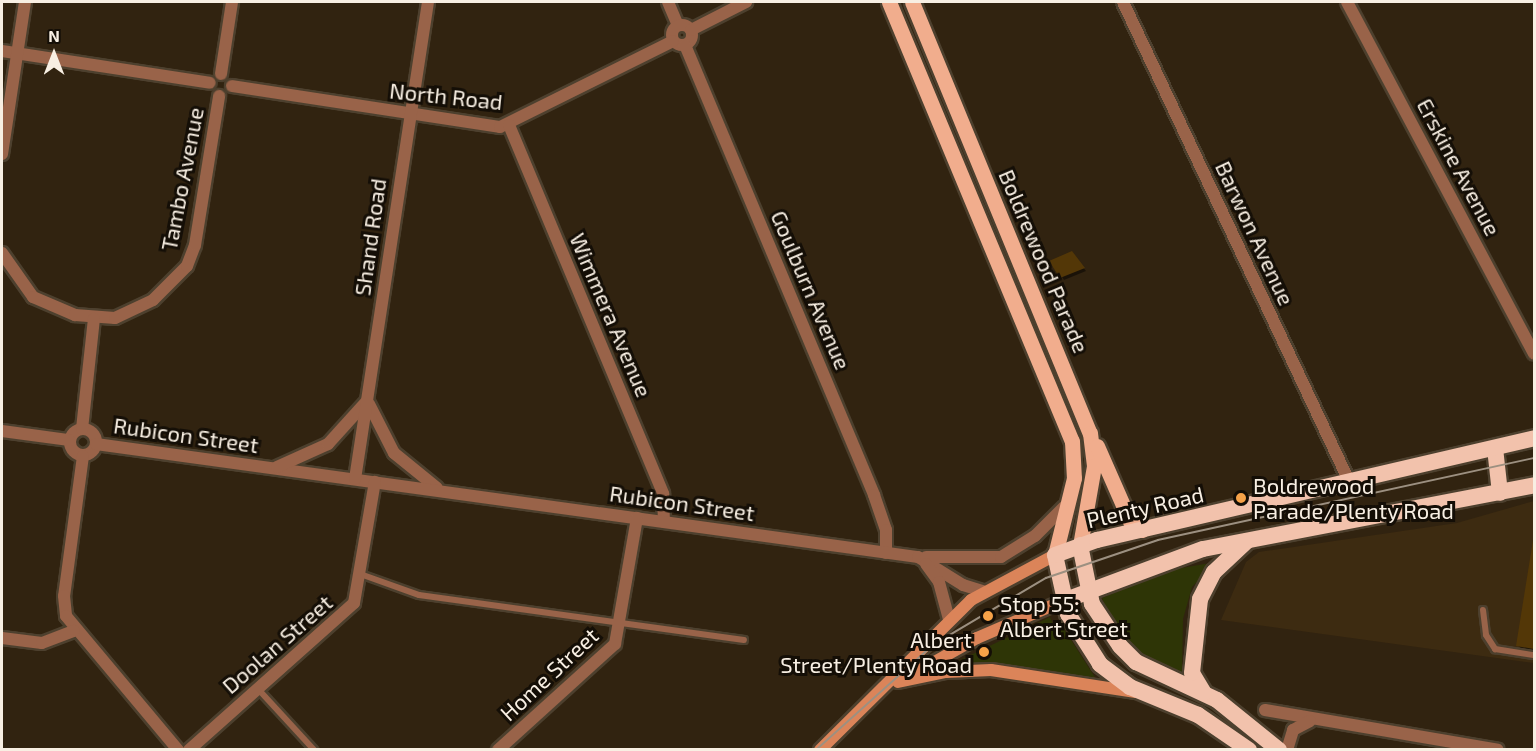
<!DOCTYPE html>
<html>
<head>
<meta charset="utf-8">
<style>
	body { margin:0 }
	#map { position:relative; width:1536px; height:751px; overflow:hidden; background:#312310; font-family:"Exo 2",sans-serif }
	div>[style] { position:absolute }
	.built>* { inset:0; background:#3d2b11 }
	.green>* { inset:0; background:#2e3506 }
	.shadow>* { inset:0; background:#0007 }
	.building>* { inset:0; background:#533707 }
	.roads { filter:drop-shadow(2px 0 #4d402e) drop-shadow(-2px 0 #4d402e) drop-shadow(0 2px #4d402e) drop-shadow(0 -2px #4d402e) }
	.service>* { height:6px; margin:-3px; padding:0 3px; transform-origin:3px; border-radius:3px; background:#996349 }
	.minor>* { height:12px; margin:-6px; padding:0 6px; transform-origin:6px; border-radius:6px; background:#996349 }
	.minor>.ring { margin:-6px; padding:0; box-sizing:content-box; background:none; border:12px solid #996349; border-radius:50% }
	.secondary>* { height:12px; margin:-6px; padding:0 6px; transform-origin:6px; border-radius:6px; background:#db8459 }
	.primary>* { height:15px; margin:-7.5px; padding:0 7.5px; transform-origin:7.5px; border-radius:7.5px; background:#f1ad8d }
	.trunk>* { height:16px; margin:-8px; padding:0 8px; transform-origin:8px; border-radius:8px; background:#f2c2ac }
	.tram>* { height:1.5px; margin:-0.75px; padding:0 0.75px; transform-origin:0.75px; border-radius:0.75px; background:#9c9081 }
	.dots>* { width:16px; height:16px; translate:-50% -50%; box-sizing:border-box; border:3px solid #140e06; border-radius:50% }
	span { translate:-50% -50%; white-space:nowrap; text-align:center; line-height:1.15; -webkit-text-stroke:6px #140e06; paint-order:stroke }
	.street-label { font-size:22px; color:#f8efe3 }
	.poi-label { font-size:22px; color:#f8efe3 }
	.left { translate:0 -50%; text-align:left }
	.right { translate:-100% -50%; text-align:right }
	.frame { position:absolute; inset:0; border:3px solid #f8efe3; pointer-events:none }
	.north { position:absolute; left:24px; top:24px; width:60px; height:60px; -webkit-text-stroke:4px #140e06; paint-order:stroke; rotate:0deg; font-size:16px; font-weight:700; line-height:24px; text-align:center; color:#f8efe3 }
	.north::after { content:''; display:block; margin:auto; width:21px; height:27px; background:#f8efe3; clip-path:polygon(50% 0,100% 100%,50% 72%,0 100%) }
</style>
</head>
<body>
<div id="map">
	<div class="built">
		<div style="clip-path:polygon(1534px 501px,1534px 663px,1221px 620px,1246px 562px,1259px 552px,1457px 523px)"></div>
	</div>
	<div class="green">
		<div style="clip-path:polygon(1216px 562px,1192px 587px,1183px 619px,1182px 676px,1142px 655px,1111px 620px,1102px 598px,1170px 570px)"></div>
		<div style="clip-path:polygon(1050px 617px,1053px 624px,1059px 621px,1096px 679px,1005px 665px,950px 665px)"></div>
	</div>
	<div class="shadow">
		<div style="clip-path:polygon(1074px 256px,1086px 271px,1064px 280px,1052px 261px)"></div>
		<div style="clip-path:polygon(1534px 539px,1534px 658px,1517px 645px)"></div>
	</div>
	<div class="building">
		<div style="clip-path:polygon(1072px 251px,1085px 268px,1060px 278px,1049px 261px)"></div>
		<div style="clip-path:polygon(1534px 534px,1534px 649px,1516px 646px)"></div>
	</div>
	<div class="roads">
		<div class="service">
			<div style="left:363px;top:575px;width:59px;rotate:19.7deg"></div>
			<div style="left:419px;top:595px;width:328px;rotate:7.9deg"></div>
			<div style="left:1483px;top:610px;width:25px;rotate:83deg"></div>
			<div style="left:1486px;top:635px;width:17px;rotate:57deg"></div>
			<div style="left:1495px;top:649px;width:39px;rotate:9deg"></div>
			<div style="left:258px;top:689px;width:83px;rotate:47.4deg"></div>
		</div>
		<div class="minor">
			<div style="left:668px;top:2px;width:25px;rotate:67deg"></div>
			<div style="left:1123px;top:2px;width:532px;rotate:64.74deg"></div>
			<div style="left:1347px;top:2px;width:398px;rotate:62deg"></div>
			<div class="ring" style="left:672px;top:25px;width:8px;height:8px"></div>
			<div style="left:691px;top:30px;width:62px;rotate:-27deg"></div>
			<div style="left:685px;top:45px;width:488px;rotate:67.2deg"></div>
			<div style="left:874px;top:495px;width:37px;rotate:71deg"></div>
			<div style="left:886px;top:530px;width:23px;rotate:90deg"></div>
			<div style="left:2px;top:51px;width:210px;rotate:8.7deg"></div>
			<div style="left:221px;top:74px;width:73px;rotate:-81.3deg"></div>
			<div style="left:232px;top:86px;width:271px;rotate:8.7deg"></div>
			<div style="left:500px;top:127px;width:193px;rotate:-26.4deg"></div>
			<div style="left:509px;top:125px;width:400px;rotate:67.3deg"></div>
			<div style="left:663px;top:494px;width:28px;rotate:88deg"></div>
			<div style="left:2px;top:154px;width:154px;rotate:-81.4deg"></div>
			<div style="left:2px;top:253px;width:54px;rotate:54.8deg"></div>
			<div style="left:33px;top:297px;width:46px;rotate:23.2deg"></div>
			<div style="left:75px;top:315px;width:40px;rotate:4.3deg"></div>
			<div style="left:115px;top:318px;width:42px;rotate:-25.3deg"></div>
			<div style="left:153px;top:300px;width:48px;rotate:-45deg"></div>
			<div style="left:187px;top:266px;width:22px;rotate:-69deg"></div>
			<div style="left:195px;top:245px;width:151px;rotate:-80.8deg"></div>
			<div style="left:369px;top:404px;width:55px;rotate:63deg"></div>
			<div style="left:394px;top:453px;width:55px;rotate:39.1deg"></div>
			<div class="ring" style="left:70px;top:429px;width:14px;height:14px"></div>
			<div style="left:82px;top:429px;width:111px;rotate:-83.8deg"></div>
			<div style="left:2px;top:431px;width:68px;rotate:7.7deg"></div>
			<div style="left:96px;top:444px;width:830px;rotate:7.83deg"></div>
			<div style="left:918px;top:557px;width:53px;rotate:31.9deg"></div>
			<div style="left:963px;top:585px;width:21px;rotate:17deg"></div>
			<div style="left:83px;top:456px;width:141px;rotate:97.7deg"></div>
			<div style="left:64px;top:596px;width:20px;rotate:84deg"></div>
			<div style="left:66px;top:616px;width:175px;rotate:50.1deg"></div>
			<div style="left:277px;top:467px;width:56px;rotate:-24.3deg"></div>
			<div style="left:328px;top:444px;width:58px;rotate:-47.8deg"></div>
			<div style="left:355px;top:479px;width:483px;rotate:-81.3deg"></div>
			<div style="left:926px;top:557px;width:75px"></div>
			<div style="left:1001px;top:557px;width:40px;rotate:-32deg"></div>
			<div style="left:1035px;top:536px;width:41px;rotate:-45deg"></div>
			<div style="left:926px;top:564px;width:22px;rotate:54deg"></div>
			<div style="left:939px;top:582px;width:38px;rotate:75deg"></div>
			<div style="left:2px;top:638px;width:40px;rotate:7.1deg"></div>
			<div style="left:42px;top:643px;width:34px;rotate:-21deg"></div>
			<div style="left:1265px;top:710px;width:236px;rotate:9.7deg"></div>
			<div style="left:189px;top:750px;width:221px;rotate:-41.7deg"></div>
			<div style="left:354px;top:603px;width:123px;rotate:-80.2deg"></div>
			<div style="left:498px;top:750px;width:158px;rotate:-42.2deg"></div>
			<div style="left:615px;top:644px;width:128px;rotate:-80.1deg"></div>
			<div style="left:1287px;top:750px;width:21px;rotate:-73deg"></div>
			<div style="left:1293px;top:730px;width:19px;rotate:-28deg"></div>
		</div>
		<div class="secondary">
			<div style="left:908px;top:677px;width:79px;rotate:-29.5deg"></div>
			<div style="left:977px;top:638px;width:94px;rotate:-23.3deg"></div>
			<div style="left:898px;top:682px;width:49px;rotate:-11.8deg"></div>
			<div style="left:946px;top:672px;width:45px;rotate:-2.5deg"></div>
			<div style="left:991px;top:670px;width:145px;rotate:8.7deg"></div>
			<div style="left:820px;top:750px;width:213px;rotate:-44.8deg"></div>
			<div style="left:971px;top:600px;width:95px;rotate:-28.2deg"></div>
		</div>
		<div class="primary">
			<div style="left:889px;top:2px;width:476px;rotate:67.4deg"></div>
			<div style="left:1072px;top:441px;width:37px;rotate:87deg"></div>
			<div style="left:1074px;top:478px;width:79px;rotate:103.9deg"></div>
			<div style="left:912px;top:2px;width:466px;rotate:67.6deg"></div>
			<div style="left:1090px;top:433px;width:33px;rotate:83deg"></div>
			<div style="left:1094px;top:466px;width:80px;rotate:100deg"></div>
			<div style="left:1097px;top:446px;width:82px;rotate:66.3deg"></div>
			<div style="left:1130px;top:521px;width:15px;rotate:37deg"></div>
		</div>
		<div class="trunk">
			<div style="left:1495px;top:448px;width:45px;rotate:83.7deg"></div>
			<div style="left:1080px;top:545px;width:60px;rotate:78.5deg"></div>
			<div style="left:1092px;top:604px;width:50px;rotate:56.3deg"></div>
			<div style="left:1120px;top:646px;width:23px;rotate:45deg"></div>
			<div style="left:1136px;top:662px;width:89px;rotate:25.1deg"></div>
			<div style="left:1217px;top:700px;width:80px;rotate:38.9deg"></div>
			<div style="left:1063px;top:601px;width:149px;rotate:-20.4deg"></div>
			<div style="left:1203px;top:549px;width:337px;rotate:-10.9deg"></div>
			<div style="left:1204px;top:693px;width:23px;rotate:-121deg"></div>
			<div style="left:1192px;top:673px;width:74px;rotate:-83.8deg"></div>
			<div style="left:1200px;top:599px;width:30px;rotate:-63deg"></div>
			<div style="left:1214px;top:572px;width:45px;rotate:-43.2deg"></div>
			<div style="left:1249px;top:750px;width:62px;rotate:-145.5deg"></div>
			<div style="left:1198px;top:715px;width:74px;rotate:-157.6deg"></div>
			<div style="left:1130px;top:687px;width:38px;rotate:-143deg"></div>
			<div style="left:1100px;top:664px;width:59px;rotate:-122.6deg"></div>
			<div style="left:1068px;top:614px;width:60px;rotate:-102.4deg"></div>
			<div style="left:1055px;top:555px;width:45px;rotate:-19.7deg"></div>
			<div style="left:1097px;top:540px;width:449px;rotate:-13.1deg"></div>
		</div>
	</div>
	<div class="tram">
		<div style="left:816px;top:750px;width:157px;rotate:-41.9deg"></div>
		<div style="left:933px;top:645px;width:131px;rotate:-30.7deg"></div>
		<div style="left:1046px;top:578px;width:118px;rotate:-18.7deg"></div>
		<div style="left:1158px;top:540px;width:385px;rotate:-12.3deg"></div>
	</div>
	<div class="dots">
		<div style="left:1241px;top:498px;background:#f6a248"></div>
		<div style="left:988px;top:616px;background:#f6a248"></div>
		<div style="left:984px;top:652px;background:#f6a248"></div>
	</div>
	<div class="street-label">
		<span style="left:446px;top:96px;rotate:6deg">North Road</span>
		<span style="left:1459px;top:167px;rotate:62deg">Erskine Avenue</span>
		<span style="left:182px;top:179px;rotate:-79deg">Tambo Avenue</span>
		<span style="left:1255px;top:233px;rotate:65deg">Barwon Avenue</span>
		<span style="left:370px;top:237px;rotate:-82deg">Shand Road</span>
		<span style="left:1044px;top:261px;rotate:67deg">Boldrewood Parade</span>
		<span style="left:811px;top:290px;rotate:67deg">Goulburn Avenue</span>
		<span style="left:611px;top:315px;rotate:67deg">Wimmera Avenue</span>
		<span style="left:186px;top:435px;rotate:8deg">Rubicon Street</span>
		<span style="left:682px;top:503px;rotate:8deg">Rubicon Street</span>
		<span style="left:1145px;top:507px;rotate:-13deg">Plenty Road</span>
		<span style="left:277px;top:644px;rotate:-41deg">Doolan Street</span>
		<span style="left:549px;top:674px;rotate:-43deg">Home Street</span>
	</div>
	<div class="poi-label">
		<span class="left" style="left:1253px;top:498px">Boldrewood<br>Parade/Plenty Road</span>
		<span class="left" style="left:1000px;top:616px">Stop 55:<br>Albert Street</span>
		<span class="right" style="left:972px;top:652px">Albert<br>Street/Plenty Road</span>
	</div>
	<div class="frame"></div>
	<div class="north">N</div>
</div>
</body>
</html>
